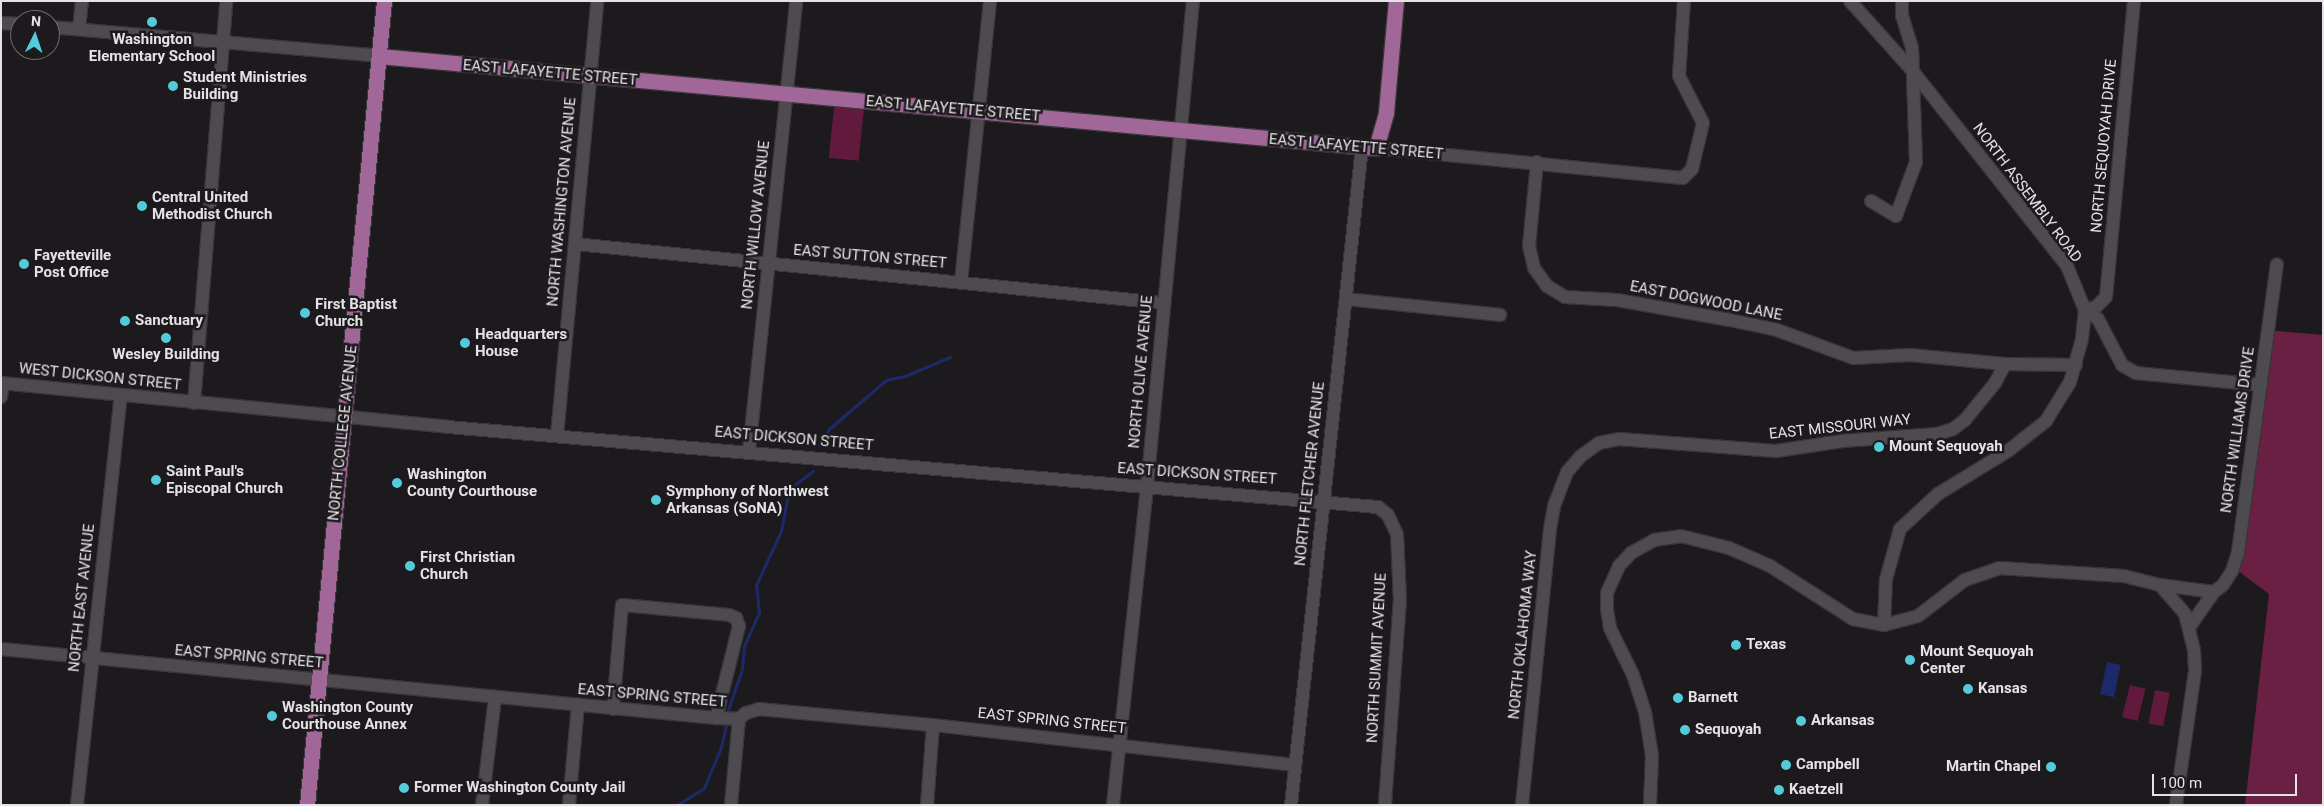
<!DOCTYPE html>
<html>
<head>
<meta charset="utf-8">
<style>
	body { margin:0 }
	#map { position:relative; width:2324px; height:806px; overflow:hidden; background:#1d1a1e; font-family:Roboto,sans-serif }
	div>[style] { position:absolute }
	.green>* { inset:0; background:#61193c; transform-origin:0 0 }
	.forest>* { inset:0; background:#6a2043 }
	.water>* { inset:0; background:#1d2a6a; transform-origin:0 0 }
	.stream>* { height:3px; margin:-1.5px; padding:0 1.5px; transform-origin:1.5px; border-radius:1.5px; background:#1d2a6a }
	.roads { filter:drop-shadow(1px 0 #383639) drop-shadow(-1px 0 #383639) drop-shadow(0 1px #383639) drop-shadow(0 -1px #383639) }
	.minor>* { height:12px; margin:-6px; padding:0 6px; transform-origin:6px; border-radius:6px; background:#4e4b50 }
	.major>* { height:15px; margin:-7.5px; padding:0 7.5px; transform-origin:7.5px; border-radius:7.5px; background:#a16799 }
	.dots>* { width:14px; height:14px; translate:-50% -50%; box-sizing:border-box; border:2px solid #1d1a1e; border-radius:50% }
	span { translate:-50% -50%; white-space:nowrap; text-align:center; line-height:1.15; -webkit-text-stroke:5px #1d1a1e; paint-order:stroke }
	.poi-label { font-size:15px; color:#e4e2e5; font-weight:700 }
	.left { translate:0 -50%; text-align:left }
	.right { translate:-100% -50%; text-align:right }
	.street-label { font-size:15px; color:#e4e2e5 }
	.frame { position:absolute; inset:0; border:2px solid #e4e2e5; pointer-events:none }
	.north { position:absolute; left:10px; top:10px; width:50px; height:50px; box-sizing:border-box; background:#1d1a1e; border:1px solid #6d6a6e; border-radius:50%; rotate:4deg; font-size:14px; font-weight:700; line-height:20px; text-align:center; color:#e4e2e5 }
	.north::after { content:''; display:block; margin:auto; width:18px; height:22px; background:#53cbda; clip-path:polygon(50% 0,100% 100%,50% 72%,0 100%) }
	.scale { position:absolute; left:2152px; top:774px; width:145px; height:22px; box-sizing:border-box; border:2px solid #e4e2e5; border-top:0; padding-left:6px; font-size:15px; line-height:18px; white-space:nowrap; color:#e4e2e5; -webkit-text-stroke:4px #1d1a1e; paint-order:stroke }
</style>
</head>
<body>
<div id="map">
	<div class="green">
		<div style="left:835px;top:98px;width:30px;height:60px;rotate:6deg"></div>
		<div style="left:2130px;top:685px;width:16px;height:33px;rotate:14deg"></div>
		<div style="left:2155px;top:690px;width:15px;height:34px;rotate:11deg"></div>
	</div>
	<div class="forest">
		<div style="clip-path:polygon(2267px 330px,2323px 335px,2323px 805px,2245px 805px,2269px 594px,2233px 567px)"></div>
	</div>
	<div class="water">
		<div style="left:2107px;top:662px;width:14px;height:33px;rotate:12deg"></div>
	</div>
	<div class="stream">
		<div style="left:819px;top:445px;width:19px;rotate:-58deg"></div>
		<div style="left:829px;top:429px;width:75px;rotate:-40.7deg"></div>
		<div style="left:886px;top:380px;width:19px;rotate:-12deg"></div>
		<div style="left:905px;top:376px;width:49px;rotate:-22.9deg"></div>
		<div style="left:728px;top:710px;width:43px;rotate:-71.1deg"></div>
		<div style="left:742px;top:669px;width:23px;rotate:-85deg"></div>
		<div style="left:744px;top:646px;width:37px;rotate:-66deg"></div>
		<div style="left:759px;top:612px;width:27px;rotate:-96deg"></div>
		<div style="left:756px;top:585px;width:60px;rotate:-65.2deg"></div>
		<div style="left:781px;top:531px;width:37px;rotate:-79deg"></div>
		<div style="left:788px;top:495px;width:10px;rotate:-61deg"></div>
		<div style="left:793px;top:486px;width:25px;rotate:-37deg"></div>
		<div style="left:677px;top:805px;width:32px;rotate:-32deg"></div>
		<div style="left:704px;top:788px;width:44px;rotate:-67.5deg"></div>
		<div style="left:721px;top:747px;width:22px;rotate:-77deg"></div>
	</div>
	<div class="roads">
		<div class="minor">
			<div style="left:1850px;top:1px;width:91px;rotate:48.1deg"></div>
			<div style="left:1911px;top:69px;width:251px;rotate:51.6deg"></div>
			<div style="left:2067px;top:266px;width:48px;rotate:67.8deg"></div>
			<div style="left:2085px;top:310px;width:29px;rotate:96deg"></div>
			<div style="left:2082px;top:339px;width:45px;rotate:105.6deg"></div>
			<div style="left:2070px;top:382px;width:46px;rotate:121.6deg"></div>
			<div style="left:2046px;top:421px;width:48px;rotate:141.7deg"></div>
			<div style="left:2008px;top:451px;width:82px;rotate:148.4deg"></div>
			<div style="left:1938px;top:494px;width:52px;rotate:137.4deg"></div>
			<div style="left:1900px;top:529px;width:52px;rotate:105.6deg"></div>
			<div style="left:1886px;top:579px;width:46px;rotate:92.5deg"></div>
			<div style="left:1px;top:23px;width:19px;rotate:3deg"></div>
			<div style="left:50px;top:27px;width:330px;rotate:5deg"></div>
			<div style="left:79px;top:29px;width:28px;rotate:-84deg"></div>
			<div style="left:1376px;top:148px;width:308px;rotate:5.6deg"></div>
			<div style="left:1683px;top:178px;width:13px;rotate:-45deg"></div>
			<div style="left:1692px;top:169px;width:47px;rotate:-76.6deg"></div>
			<div style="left:1703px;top:123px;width:53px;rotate:-117.1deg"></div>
			<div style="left:1679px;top:76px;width:75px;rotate:-86.2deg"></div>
			<div style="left:1537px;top:162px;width:84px;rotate:95.4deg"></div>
			<div style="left:1529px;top:246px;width:23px;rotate:77deg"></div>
			<div style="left:1534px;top:268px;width:22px;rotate:54deg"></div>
			<div style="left:1547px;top:286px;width:21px;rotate:31deg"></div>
			<div style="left:1565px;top:297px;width:52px;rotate:3.3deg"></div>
			<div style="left:1617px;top:300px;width:115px;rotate:10deg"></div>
			<div style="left:1730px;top:320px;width:48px;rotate:12deg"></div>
			<div style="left:1777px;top:330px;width:81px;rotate:20.2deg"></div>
			<div style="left:1853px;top:358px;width:57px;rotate:-3deg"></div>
			<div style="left:1910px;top:355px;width:95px;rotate:5.4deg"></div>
			<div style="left:2005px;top:364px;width:71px;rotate:0.8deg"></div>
			<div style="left:1871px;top:201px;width:29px;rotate:31deg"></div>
			<div style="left:1896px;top:216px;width:58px;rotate:-69.7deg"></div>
			<div style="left:1916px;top:162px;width:114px;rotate:-92deg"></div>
			<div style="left:1912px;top:48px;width:34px;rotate:-107deg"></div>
			<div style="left:1902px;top:16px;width:15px;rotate:-90deg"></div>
			<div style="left:575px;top:244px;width:590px;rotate:5.74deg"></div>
			<div style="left:961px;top:282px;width:282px;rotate:-84.1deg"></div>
			<div style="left:1346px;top:299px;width:155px;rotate:5.9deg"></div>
			<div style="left:2085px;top:310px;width:11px;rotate:-15deg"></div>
			<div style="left:2096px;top:307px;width:14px;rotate:-45deg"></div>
			<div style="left:2106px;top:297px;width:297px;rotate:-84.6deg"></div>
			<div style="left:2085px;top:310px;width:16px;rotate:35deg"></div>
			<div style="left:2098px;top:319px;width:52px;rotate:62.4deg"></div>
			<div style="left:2122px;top:365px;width:16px;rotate:30deg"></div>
			<div style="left:2136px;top:373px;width:125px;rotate:5.5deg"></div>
			<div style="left:1px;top:383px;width:449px;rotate:5.6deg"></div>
			<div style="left:448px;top:427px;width:933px;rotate:4.92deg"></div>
			<div style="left:1378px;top:507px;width:13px;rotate:39deg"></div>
			<div style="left:1388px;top:515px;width:21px;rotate:65deg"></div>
			<div style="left:1397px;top:534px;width:65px;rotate:87.4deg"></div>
			<div style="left:1400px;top:599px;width:207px;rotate:94.2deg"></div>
			<div style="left:1px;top:397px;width:14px;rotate:-82deg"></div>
			<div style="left:194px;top:403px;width:403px;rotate:-85.4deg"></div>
			<div style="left:557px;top:436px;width:437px;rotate:-84.7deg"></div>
			<div style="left:749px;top:451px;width:452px;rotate:-84deg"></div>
			<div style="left:2160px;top:585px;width:38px;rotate:49deg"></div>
			<div style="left:2185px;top:614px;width:37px;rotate:76deg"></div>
			<div style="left:2194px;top:650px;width:21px;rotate:87deg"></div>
			<div style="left:2195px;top:671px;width:135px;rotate:98.1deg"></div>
			<div style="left:2190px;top:626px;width:42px;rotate:-54.8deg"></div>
			<div style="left:1px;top:649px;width:718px;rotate:5.51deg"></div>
			<div style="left:716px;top:718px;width:23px;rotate:2deg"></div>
			<div style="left:739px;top:719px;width:9px;rotate:-41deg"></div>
			<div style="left:746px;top:713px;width:14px;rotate:-17deg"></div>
			<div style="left:759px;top:709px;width:175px;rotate:5.3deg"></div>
			<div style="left:933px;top:725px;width:364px;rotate:6.3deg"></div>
			<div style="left:613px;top:709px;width:104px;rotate:-85.1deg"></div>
			<div style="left:622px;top:605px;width:107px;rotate:5.3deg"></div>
			<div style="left:729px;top:615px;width:8px;rotate:23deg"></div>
			<div style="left:736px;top:618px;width:9px;rotate:69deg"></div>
			<div style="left:739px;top:626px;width:95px;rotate:104deg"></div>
			<div style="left:77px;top:805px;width:411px;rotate:-83.9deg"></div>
			<div style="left:482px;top:805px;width:109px;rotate:-83.1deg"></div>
			<div style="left:569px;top:805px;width:100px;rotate:-84.9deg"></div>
			<div style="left:731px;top:805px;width:86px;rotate:-84.7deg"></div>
			<div style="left:927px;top:805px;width:80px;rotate:-85.7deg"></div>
			<div style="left:1113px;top:805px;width:320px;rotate:-83.9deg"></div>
			<div style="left:1147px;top:487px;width:488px;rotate:-84.6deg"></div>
			<div style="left:1291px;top:805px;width:662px;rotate:-83.84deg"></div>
			<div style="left:1522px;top:805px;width:277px;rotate:-84.2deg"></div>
			<div style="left:1550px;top:529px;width:23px;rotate:-80deg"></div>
			<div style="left:1554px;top:506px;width:36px;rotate:-69deg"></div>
			<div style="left:1567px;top:472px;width:21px;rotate:-49deg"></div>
			<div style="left:1581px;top:456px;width:22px;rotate:-36deg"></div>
			<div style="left:1599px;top:443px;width:20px;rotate:-11deg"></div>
			<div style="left:1619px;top:439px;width:157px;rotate:4.4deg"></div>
			<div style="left:1776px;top:451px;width:67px;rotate:-8.6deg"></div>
			<div style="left:1842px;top:441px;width:95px;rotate:-4.2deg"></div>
			<div style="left:1937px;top:434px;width:17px;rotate:-17deg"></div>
			<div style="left:1953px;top:429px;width:15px;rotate:-37deg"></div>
			<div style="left:1965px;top:420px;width:48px;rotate:-51deg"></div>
			<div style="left:1995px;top:383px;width:21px;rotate:-62deg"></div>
			<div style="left:1650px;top:805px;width:49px;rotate:-87.7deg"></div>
			<div style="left:1652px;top:756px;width:45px;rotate:-99deg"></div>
			<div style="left:1645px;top:712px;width:39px;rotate:-108deg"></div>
			<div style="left:1633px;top:675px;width:52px;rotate:-116.1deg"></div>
			<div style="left:1610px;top:628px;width:19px;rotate:-99deg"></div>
			<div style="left:1607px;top:609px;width:16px;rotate:-90deg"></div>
			<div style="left:1607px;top:593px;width:30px;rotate:-66deg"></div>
			<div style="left:1619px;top:566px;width:18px;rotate:-47deg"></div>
			<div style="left:1631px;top:553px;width:26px;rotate:-29deg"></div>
			<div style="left:1654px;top:540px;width:27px;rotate:-8deg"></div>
			<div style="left:1681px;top:536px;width:49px;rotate:14deg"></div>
			<div style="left:1729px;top:548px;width:45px;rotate:23.7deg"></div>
			<div style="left:1770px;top:566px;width:98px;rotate:32.6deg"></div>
			<div style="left:1853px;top:619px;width:32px;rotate:11deg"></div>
			<div style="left:1884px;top:625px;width:35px;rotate:-15deg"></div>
			<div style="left:1918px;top:616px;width:59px;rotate:-37.5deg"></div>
			<div style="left:1965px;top:580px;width:36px;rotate:-19deg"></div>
			<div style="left:1999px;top:568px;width:125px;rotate:3.7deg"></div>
			<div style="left:2124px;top:576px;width:37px;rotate:14deg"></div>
			<div style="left:2160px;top:585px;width:54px;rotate:7.4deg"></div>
			<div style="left:2214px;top:592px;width:11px;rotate:-38deg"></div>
			<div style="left:2223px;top:585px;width:17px;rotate:-57deg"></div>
			<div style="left:2232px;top:571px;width:20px;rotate:-72deg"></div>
			<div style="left:2238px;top:552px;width:290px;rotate:-82.3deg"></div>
		</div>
		<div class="major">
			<div style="left:379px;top:56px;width:1001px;rotate:5.27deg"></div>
			<div style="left:1376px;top:148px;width:37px;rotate:-74deg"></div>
			<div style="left:1386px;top:112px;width:111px;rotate:-84.9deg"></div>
			<div style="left:307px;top:805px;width:808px;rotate:-84.53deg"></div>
		</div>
	</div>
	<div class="dots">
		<div style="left:152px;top:22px;background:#53cbda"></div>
		<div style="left:173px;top:86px;background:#53cbda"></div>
		<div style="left:142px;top:206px;background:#53cbda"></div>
		<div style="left:24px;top:264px;background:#53cbda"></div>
		<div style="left:305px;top:313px;background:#53cbda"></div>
		<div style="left:125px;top:321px;background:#53cbda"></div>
		<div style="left:166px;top:338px;background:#53cbda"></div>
		<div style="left:465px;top:343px;background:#53cbda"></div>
		<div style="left:1879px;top:447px;background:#53cbda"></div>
		<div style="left:156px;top:480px;background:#53cbda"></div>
		<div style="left:397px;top:483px;background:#53cbda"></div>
		<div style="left:656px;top:500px;background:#53cbda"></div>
		<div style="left:410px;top:566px;background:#53cbda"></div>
		<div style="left:1736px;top:645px;background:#53cbda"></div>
		<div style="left:1910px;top:660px;background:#53cbda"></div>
		<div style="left:1968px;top:689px;background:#53cbda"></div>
		<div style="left:1678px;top:698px;background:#53cbda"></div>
		<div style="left:272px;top:716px;background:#53cbda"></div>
		<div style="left:1801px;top:721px;background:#53cbda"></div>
		<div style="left:1685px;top:730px;background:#53cbda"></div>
		<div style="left:1786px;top:765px;background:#53cbda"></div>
		<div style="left:2051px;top:767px;background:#53cbda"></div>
		<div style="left:404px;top:788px;background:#53cbda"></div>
		<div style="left:1779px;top:790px;background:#53cbda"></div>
	</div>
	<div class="poi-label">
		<span style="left:152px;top:48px">Washington<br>Elementary School</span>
		<span class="left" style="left:183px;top:86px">Student Ministries<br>Building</span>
		<span class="left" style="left:152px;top:206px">Central United<br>Methodist Church</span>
		<span class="left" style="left:34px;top:264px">Fayetteville<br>Post Office</span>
		<span class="left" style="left:315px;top:313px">First Baptist<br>Church</span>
		<span class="left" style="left:135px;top:321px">Sanctuary</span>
		<span class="left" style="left:475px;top:343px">Headquarters<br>House</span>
		<span style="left:166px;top:355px">Wesley Building</span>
		<span class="left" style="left:1889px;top:447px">Mount Sequoyah</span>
		<span class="left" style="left:166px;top:480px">Saint Paul's<br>Episcopal Church</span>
		<span class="left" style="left:407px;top:483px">Washington<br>County Courthouse</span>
		<span class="left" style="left:666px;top:500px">Symphony of Northwest<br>Arkansas (SoNA)</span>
		<span class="left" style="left:420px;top:566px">First Christian<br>Church</span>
		<span class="left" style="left:1746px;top:645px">Texas</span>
		<span class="left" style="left:1920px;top:660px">Mount Sequoyah<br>Center</span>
		<span class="left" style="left:1978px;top:689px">Kansas</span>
		<span class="left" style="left:1688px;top:698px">Barnett</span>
		<span class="left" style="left:282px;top:716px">Washington County<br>Courthouse Annex</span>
		<span class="left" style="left:1811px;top:721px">Arkansas</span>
		<span class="left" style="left:1695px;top:730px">Sequoyah</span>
		<span class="left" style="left:1796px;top:765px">Campbell</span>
		<span class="right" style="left:2041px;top:767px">Martin Chapel</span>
		<span class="left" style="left:414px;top:788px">Former Washington County Jail</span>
		<span class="left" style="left:1789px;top:790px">Kaetzell</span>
	</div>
	<div class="street-label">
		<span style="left:550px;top:73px;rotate:5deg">EAST LAFAYETTE STREET</span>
		<span style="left:953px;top:109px;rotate:5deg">EAST LAFAYETTE STREET</span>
		<span style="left:2104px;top:146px;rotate:-85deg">NORTH SEQUOYAH DRIVE</span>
		<span style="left:1356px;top:147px;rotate:5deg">EAST LAFAYETTE STREET</span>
		<span style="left:2027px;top:193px;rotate:53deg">NORTH ASSEMBLY ROAD</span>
		<span style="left:562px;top:202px;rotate:-85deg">NORTH WASHINGTON AVENUE</span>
		<span style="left:756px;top:225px;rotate:-84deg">NORTH WILLOW AVENUE</span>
		<span style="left:870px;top:257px;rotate:5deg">EAST SUTTON STREET</span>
		<span style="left:1706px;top:301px;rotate:11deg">EAST DOGWOOD LANE</span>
		<span style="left:1141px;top:372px;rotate:-85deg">NORTH OLIVE AVENUE</span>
		<span style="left:100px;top:377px;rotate:6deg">WEST DICKSON STREET</span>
		<span style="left:1840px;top:427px;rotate:-6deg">EAST MISSOURI WAY</span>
		<span style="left:2238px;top:430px;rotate:-82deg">NORTH WILLIAMS DRIVE</span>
		<span style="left:343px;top:433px;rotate:-84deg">NORTH COLLEGE AVENUE</span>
		<span style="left:794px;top:439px;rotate:5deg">EAST DICKSON STREET</span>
		<span style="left:1197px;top:474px;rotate:4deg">EAST DICKSON STREET</span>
		<span style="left:1310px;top:474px;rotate:-84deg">NORTH FLETCHER AVENUE</span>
		<span style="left:82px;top:598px;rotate:-84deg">NORTH EAST AVENUE</span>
		<span style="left:1523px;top:635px;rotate:-84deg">NORTH OKLAHOMA WAY</span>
		<span style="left:249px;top:657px;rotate:5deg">EAST SPRING STREET</span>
		<span style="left:1377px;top:658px;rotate:-87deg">NORTH SUMMIT AVENUE</span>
		<span style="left:652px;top:696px;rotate:5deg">EAST SPRING STREET</span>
		<span style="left:1052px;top:721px;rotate:6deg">EAST SPRING STREET</span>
	</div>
	<div class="frame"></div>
	<div class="north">N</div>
	<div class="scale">100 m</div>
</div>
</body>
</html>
